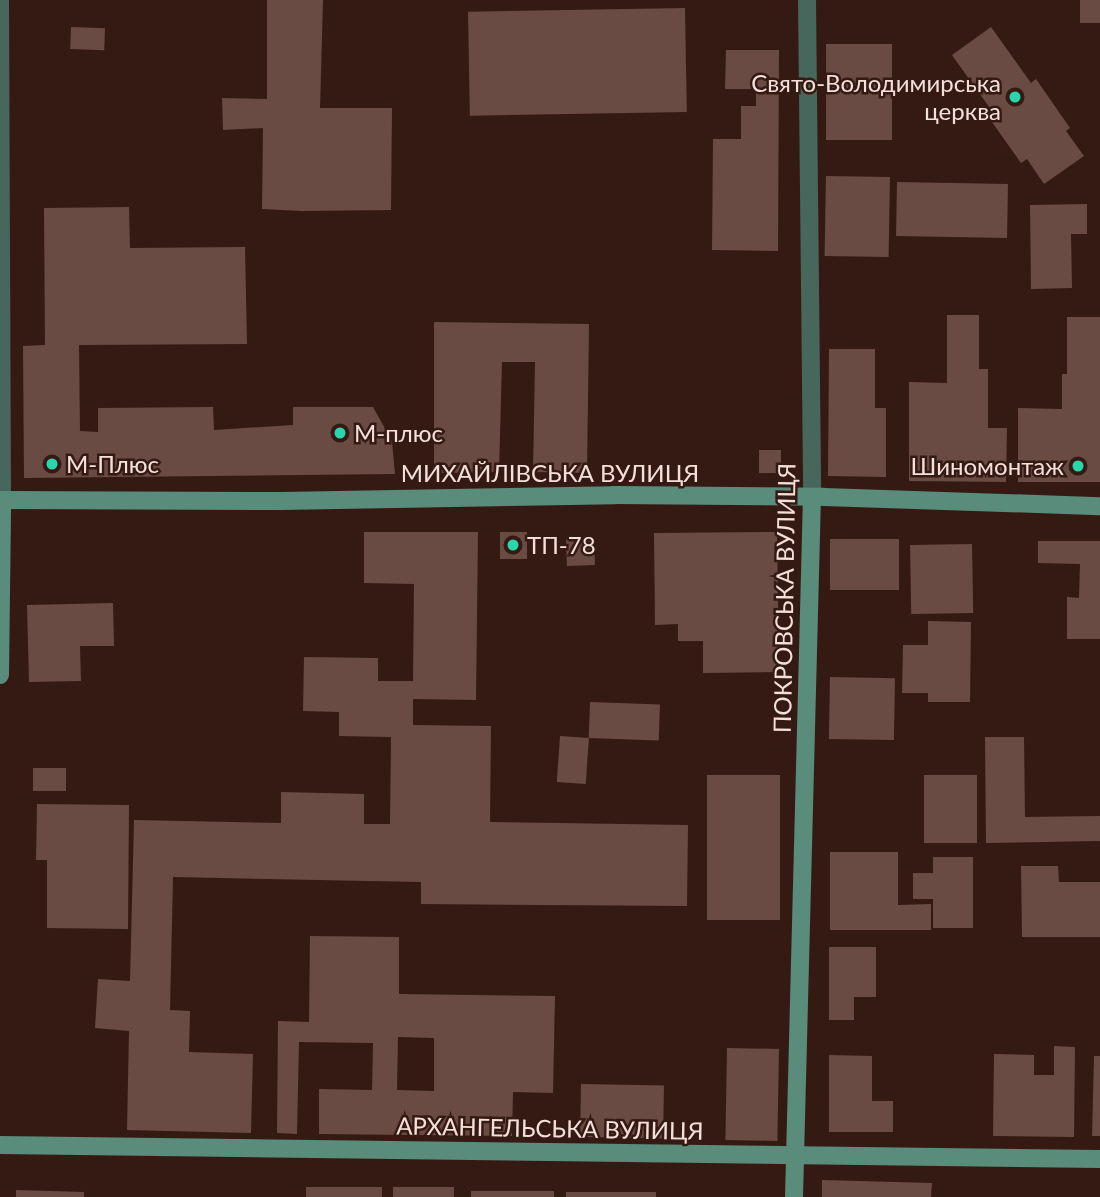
<!DOCTYPE html>
<html>
<head>
<meta charset="utf-8">
<style>
	body { margin:0 }
	#map { position:relative; width:1100px; height:1197px; overflow:hidden; background:#351a13; font-family:Lato,sans-serif }
	div>[style] { position:absolute }
	.building>* { inset:0; background:#6a4b43; transform-origin:0 0 }
	.street>* { height:18px; margin:-9px; padding:0 9px; transform-origin:9px; border-radius:9px; background:#47665c }
	.secondary>* { height:18px; margin:-9px; padding:0 9px; transform-origin:9px; border-radius:9px; background:#598c7b }
	.dots>* { width:19px; height:19px; translate:-50% -50%; box-sizing:border-box; border:4px solid #351a13; border-radius:50% }
	span { translate:-50% -50%; white-space:nowrap; text-align:center; line-height:1.15; -webkit-text-stroke:5px #351a13; paint-order:stroke }
	.poi-label { font-size:24px; color:#f3e0da }
	.right { translate:-100% -50%; text-align:right }
	.left { translate:0 -50%; text-align:left }
	.street-label { font-size:24px; color:#f3e0da }
</style>
</head>
<body>
<div id="map">
	<div class="building">
		<div style="clip-path:polygon(267px 0,323px 0,320px 108px,392px 108px,391px 210px,302px 211px,262px 209px,263px 128px,223px 130px,222px 98px,267px 99px)"></div>
		<div style="left:1080px;top:0;width:20px;height:23px"></div>
		<div style="left:685px;top:8px;width:104px;height:217px;rotate:89deg"></div>
		<div style="left:71px;top:27px;width:34px;height:22px;rotate:2deg"></div>
		<div style="clip-path:polygon(991px 27px,1031px 83px,1036px 79px,1070px 128px,1066px 131px,1084px 156px,1044px 184px,1027px 159px,1021px 163px,987px 115px,992px 111px,952px 55px)"></div>
		<div style="left:826px;top:44px;width:66px;height:96px"></div>
		<div style="clip-path:polygon(726px 50px,779px 50px,778px 251px,712px 250px,713px 139px,741px 139px,741px 106px,756px 106px,756px 89px,725px 89px)"></div>
		<div style="left:826px;top:176px;width:64px;height:80px;rotate:1deg"></div>
		<div style="left:897px;top:182px;width:111px;height:54px;rotate:1deg"></div>
		<div style="clip-path:polygon(1087px 204px,1087px 234px,1071px 234px,1072px 288px,1031px 289px,1030px 205px)"></div>
		<div style="clip-path:polygon(129px 207px,130px 248px,245px 247px,247px 344px,79px 345px,80px 431px,98px 432px,98px 408px,213px 407px,214px 430px,293px 425px,293px 407px,373px 407px,392px 441px,395px 474px,24px 478px,23px 346px,45px 345px,44px 208px)"></div>
		<div style="clip-path:polygon(947px 315px,979px 315px,979px 369px,988px 369px,988px 428px,1007px 428px,1006px 482px,909px 481px,909px 382px,947px 383px)"></div>
		<div style="clip-path:polygon(1067px 317px,1100px 317px,1100px 482px,1018px 482px,1018px 408px,1062px 409px,1062px 374px,1067px 374px)"></div>
		<div style="clip-path:polygon(434px 322px,589px 324px,587px 473px,533px 472px,535px 362px,502px 362px,499px 472px,434px 473px)"></div>
		<div style="clip-path:polygon(829px 349px,875px 349px,875px 408px,886px 408px,886px 477px,828px 476px)"></div>
		<div style="left:759px;top:450px;width:22px;height:23px"></div>
		<div style="clip-path:polygon(364px 532px,478px 532px,476px 700px,413px 699px,413px 725px,491px 726px,490px 822px,688px 825px,687px 906px,421px 904px,421px 882px,173px 877px,170px 1010px,190px 1011px,189px 1052px,253px 1054px,251px 1133px,127px 1130px,129px 1031px,95px 1028px,98px 979px,130px 981px,134px 820px,281px 823px,281px 792px,364px 794px,364px 824px,390px 824px,391px 737px,339px 736px,339px 712px,303px 711px,304px 657px,378px 658px,378px 681px,413px 681px,414px 584px,364px 583px)"></div>
		<div style="left:500px;top:532px;width:27px;height:27px"></div>
		<div style="clip-path:polygon(777px 532px,779px 672px,703px 673px,703px 641px,678px 641px,678px 624px,655px 625px,654px 533px)"></div>
		<div style="left:594px;top:538px;width:27px;height:28px;rotate:88deg"></div>
		<div style="left:830px;top:539px;width:69px;height:51px"></div>
		<div style="clip-path:polygon(1038px 541px,1100px 541px,1100px 639px,1067px 639px,1067px 597px,1079px 598px,1080px 564px,1038px 563px)"></div>
		<div style="left:972px;top:544px;width:69px;height:62px;rotate:89deg"></div>
		<div style="clip-path:polygon(113px 603px,114px 646px,80px 646px,81px 681px,29px 682px,27px 605px)"></div>
		<div style="clip-path:polygon(928px 621px,971px 622px,970px 702px,928px 702px,928px 693px,902px 693px,903px 645px,928px 645px)"></div>
		<div style="left:830px;top:677px;width:65px;height:62px;rotate:1deg"></div>
		<div style="left:590px;top:702px;width:70px;height:36px;rotate:2deg"></div>
		<div style="left:560px;top:736px;width:29px;height:46px;rotate:4deg"></div>
		<div style="clip-path:polygon(985px 737px,1024px 737px,1025px 817px,1100px 816px,1100px 841px,986px 843px)"></div>
		<div style="left:33px;top:768px;width:33px;height:23px"></div>
		<div style="left:780px;top:775px;width:145px;height:73px;rotate:90deg"></div>
		<div style="left:924px;top:775px;width:53px;height:68px"></div>
		<div style="clip-path:polygon(37px 804px,129px 805px,128px 929px,47px 928px,47px 860px,36px 860px)"></div>
		<div style="clip-path:polygon(830px 852px,898px 852px,898px 905px,931px 904px,931px 930px,830px 930px)"></div>
		<div style="clip-path:polygon(933px 857px,973px 857px,973px 928px,933px 928px,933px 899px,913px 899px,913px 873px,933px 873px)"></div>
		<div style="clip-path:polygon(1021px 866px,1058px 866px,1059px 882px,1100px 882px,1100px 937px,1022px 937px)"></div>
		<div style="clip-path:polygon(evenodd,310px 936px,399px 937px,399px 994px,555px 996px,553px 1093px,513px 1092px,512px 1136px,319px 1134px,319px 1089px,372px 1090px,373px 1043px,299px 1042px,297px 1134px,277px 1133px,278px 1021px,309px 1022px,310px 936px,398px 1037px,434px 1038px,434px 1091px,397px 1090px,398px 1037px)"></div>
		<div style="clip-path:polygon(829px 947px,876px 947px,876px 997px,854px 997px,854px 1020px,829px 1020px)"></div>
		<div style="clip-path:polygon(1054px 1046px,1075px 1047px,1074px 1137px,993px 1136px,994px 1054px,1034px 1055px,1034px 1075px,1054px 1075px)"></div>
		<div style="left:727px;top:1048px;width:52px;height:92px;rotate:1deg"></div>
		<div style="clip-path:polygon(829px 1055px,872px 1056px,872px 1101px,893px 1101px,893px 1132px,829px 1132px)"></div>
		<div style="clip-path:polygon(1094px 1056px,1100px 1056px,1100px 1136px,1092px 1136px)"></div>
		<div style="left:581px;top:1084px;width:83px;height:53px;rotate:1deg"></div>
		<div style="clip-path:polygon(822px 1180px,932px 1183px,931px 1197px,822px 1197px)"></div>
		<div style="left:306px;top:1187px;width:76px;height:10px"></div>
		<div style="left:393px;top:1187px;width:61px;height:10px"></div>
		<div style="clip-path:polygon(16px 1190px,84px 1192px,84px 1197px,16px 1197px)"></div>
		<div style="left:471px;top:1191px;width:83px;height:6px"></div>
		<div style="left:566px;top:1192px;width:90px;height:5px"></div>
	</div>
	<div class="street">
		<div style="left:0;top:0;width:500px;rotate:89.77deg"></div>
		<div style="left:807px;top:0;width:497px;rotate:89.4deg"></div>
	</div>
	<div class="secondary">
		<div style="left:0;top:500px;width:281px;rotate:0.2deg"></div>
		<div style="left:281px;top:501px;width:333px;rotate:-1deg"></div>
		<div style="left:614px;top:495px;width:210px;rotate:0.5deg"></div>
		<div style="left:824px;top:497px;width:276px;rotate:1.9deg"></div>
		<div style="left:0;top:675px;width:175px;rotate:-89.3deg"></div>
		<div style="left:0;top:1145px;width:1100px;rotate:0.73deg"></div>
		<div style="left:794px;top:1197px;width:700px;rotate:-88.53deg"></div>
	</div>
	<div class="dots">
		<div style="left:1015px;top:97px;background:#2ad5ac"></div>
		<div style="left:340px;top:433px;background:#2ad5ac"></div>
		<div style="left:52px;top:464px;background:#2ad5ac"></div>
		<div style="left:1078px;top:466px;background:#2ad5ac"></div>
		<div style="left:513px;top:545px;background:#2ad5ac"></div>
	</div>
	<div class="poi-label">
		<span class="right" style="left:1001px;top:97px">Свято-Володимирська<br>церква</span>
		<span class="left" style="left:354px;top:433px">М-плюс</span>
		<span class="left" style="left:66px;top:464px">М-Плюс</span>
		<span class="right" style="left:1064px;top:466px">Шиномонтаж</span>
		<span class="left" style="left:527px;top:545px">ТП-78</span>
	</div>
	<div class="street-label">
		<span style="left:550px;top:473px">МИХАЙЛІВСЬКА ВУЛИЦЯ</span>
		<span style="left:784px;top:598px;rotate:-89deg">ПОКРОВСЬКА ВУЛИЦЯ</span>
		<span style="left:550px;top:1128px;rotate:1deg">АРХАНГЕЛЬСЬКА ВУЛИЦЯ</span>
	</div>
</div>
</body>
</html>
